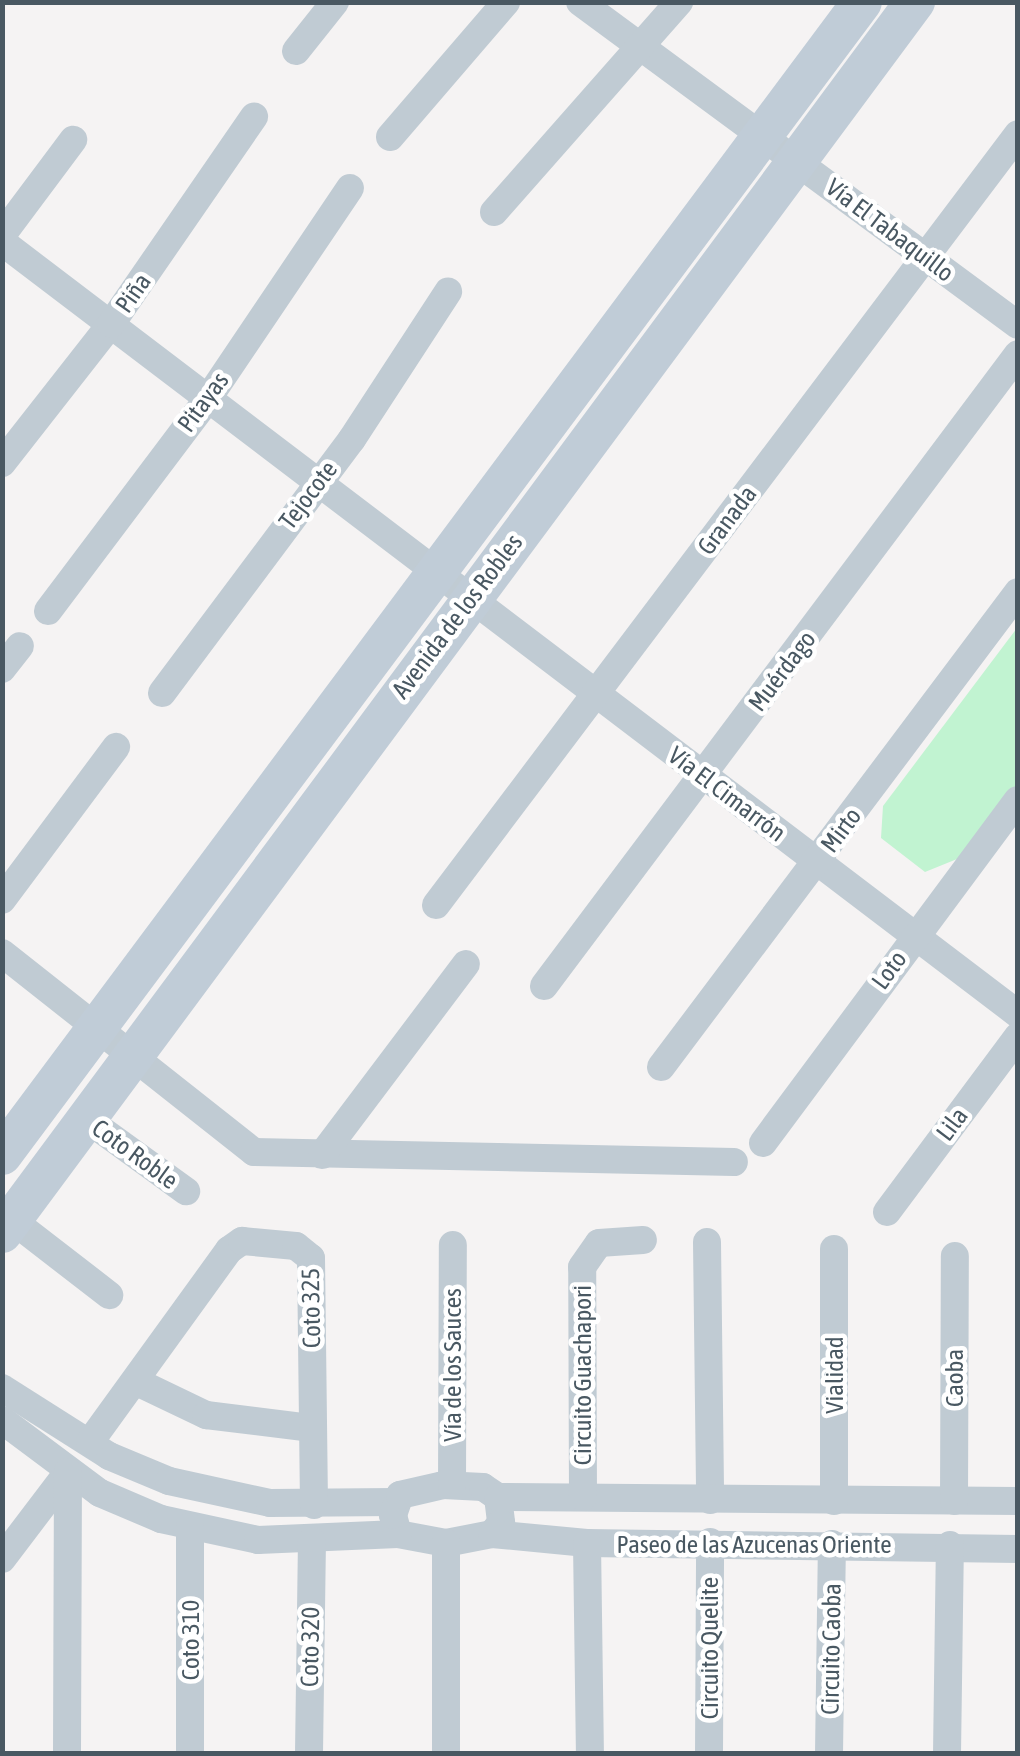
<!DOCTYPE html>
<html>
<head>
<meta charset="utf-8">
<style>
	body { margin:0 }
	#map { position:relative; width:1020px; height:1756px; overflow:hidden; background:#f5f3f3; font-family:"Asap Condensed",sans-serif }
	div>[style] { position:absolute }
	.green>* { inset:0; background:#c1f3d1 }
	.street>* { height:28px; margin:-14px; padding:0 14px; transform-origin:14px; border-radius:14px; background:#c0cbd3 }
	.secondary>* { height:40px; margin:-20px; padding:0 20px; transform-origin:20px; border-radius:20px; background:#c0ccd7 }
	span { translate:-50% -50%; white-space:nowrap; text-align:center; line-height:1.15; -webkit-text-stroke:9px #fff; paint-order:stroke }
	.street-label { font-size:25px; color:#495862 }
	.frame { position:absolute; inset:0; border:5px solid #495862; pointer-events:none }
</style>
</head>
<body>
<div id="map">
	<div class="green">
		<div style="clip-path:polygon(1017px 628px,1017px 785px,962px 857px,925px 872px,881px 838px,883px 806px)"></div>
	</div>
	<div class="street">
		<div style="left:580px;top:2px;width:544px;rotate:36.41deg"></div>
		<div style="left:296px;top:51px;width:63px;rotate:-51.5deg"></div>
		<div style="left:390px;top:137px;width:178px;rotate:-49.3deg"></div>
		<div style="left:494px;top:212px;width:280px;rotate:-48.6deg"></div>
		<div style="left:2px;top:235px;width:119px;rotate:-53.2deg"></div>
		<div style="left:2px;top:242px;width:1276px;rotate:37.23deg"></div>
		<div style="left:2px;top:463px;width:177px;rotate:-51.9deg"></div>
		<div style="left:111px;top:324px;width:252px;rotate:-55.4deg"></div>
		<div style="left:48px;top:611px;width:268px;rotate:-53deg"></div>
		<div style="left:209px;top:397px;width:252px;rotate:-56deg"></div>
		<div style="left:2px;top:669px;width:29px;rotate:-52deg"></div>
		<div style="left:162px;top:693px;width:317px;rotate:-53.2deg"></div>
		<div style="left:352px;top:439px;width:176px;rotate:-56.9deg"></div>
		<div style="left:2px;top:900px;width:191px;rotate:-53.3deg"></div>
		<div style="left:436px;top:905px;width:966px;rotate:-52.95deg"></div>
		<div style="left:2px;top:953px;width:321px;rotate:38.3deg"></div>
		<div style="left:254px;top:1152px;width:480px;rotate:1.2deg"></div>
		<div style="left:544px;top:986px;width:790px;rotate:-53.13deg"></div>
		<div style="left:661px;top:1067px;width:594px;rotate:-53.07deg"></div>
		<div style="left:85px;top:1118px;width:125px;rotate:35.9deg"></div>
		<div style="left:763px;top:1143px;width:427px;rotate:-53.4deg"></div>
		<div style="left:322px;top:1155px;width:239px;rotate:-53deg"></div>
		<div style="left:887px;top:1212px;width:219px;rotate:-53.3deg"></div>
		<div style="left:12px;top:1220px;width:123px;rotate:37.7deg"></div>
		<div style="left:707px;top:1242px;width:258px;rotate:89.3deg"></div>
		<div style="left:135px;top:1381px;width:79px;rotate:25.6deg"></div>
		<div style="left:206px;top:1415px;width:107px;rotate:7deg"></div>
		<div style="left:2px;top:1388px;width:127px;rotate:32.4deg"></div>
		<div style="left:109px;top:1456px;width:65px;rotate:22.6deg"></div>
		<div style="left:169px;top:1481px;width:103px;rotate:12.3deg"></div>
		<div style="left:270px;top:1503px;width:125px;rotate:-0.5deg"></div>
		<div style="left:2px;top:1420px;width:122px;rotate:36.7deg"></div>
		<div style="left:100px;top:1493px;width:66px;rotate:23.1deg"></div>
		<div style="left:161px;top:1519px;width:99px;rotate:12.2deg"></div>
		<div style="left:258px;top:1540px;width:140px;rotate:-2.5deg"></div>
		<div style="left:90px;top:1442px;width:237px;rotate:-54.1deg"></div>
		<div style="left:229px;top:1250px;width:16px;rotate:-35deg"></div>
		<div style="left:242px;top:1241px;width:54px;rotate:5.3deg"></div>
		<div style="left:296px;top:1246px;width:19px;rotate:39deg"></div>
		<div style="left:311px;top:1258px;width:247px;rotate:89.3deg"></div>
		<div style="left:443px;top:1485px;width:40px;rotate:2.9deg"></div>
		<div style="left:483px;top:1487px;width:18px;rotate:34deg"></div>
		<div style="left:498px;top:1497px;width:26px;rotate:83deg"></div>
		<div style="left:501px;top:1523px;width:14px;rotate:129deg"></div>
		<div style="left:492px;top:1534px;width:47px;rotate:168.9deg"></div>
		<div style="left:446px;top:1543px;width:49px;rotate:-169.4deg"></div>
		<div style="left:398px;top:1534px;width:20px;rotate:-105deg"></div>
		<div style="left:393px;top:1515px;width:21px;rotate:-71deg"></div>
		<div style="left:400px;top:1495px;width:44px;rotate:-13.1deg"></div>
		<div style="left:452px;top:1485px;width:240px;rotate:-89.8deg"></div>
		<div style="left:498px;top:1497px;width:520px;rotate:0.44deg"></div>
		<div style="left:583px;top:1497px;width:230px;rotate:-90.2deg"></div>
		<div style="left:582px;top:1267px;width:29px;rotate:-55deg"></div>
		<div style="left:599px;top:1243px;width:44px;rotate:-3.9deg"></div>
		<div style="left:834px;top:1501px;width:252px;rotate:-90deg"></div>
		<div style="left:954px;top:1501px;width:245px;rotate:-89.8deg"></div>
		<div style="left:190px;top:1527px;width:227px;rotate:90deg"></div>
		<div style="left:492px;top:1534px;width:95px;rotate:5.4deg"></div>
		<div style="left:587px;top:1543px;width:431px;rotate:0.8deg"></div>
		<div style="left:446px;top:1543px;width:211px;rotate:90deg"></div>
		<div style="left:587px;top:1543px;width:211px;rotate:89.2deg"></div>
		<div style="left:2px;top:1559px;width:109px;rotate:-52.8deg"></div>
		<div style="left:67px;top:1754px;width:282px;rotate:-89.8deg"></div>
		<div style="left:309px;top:1754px;width:213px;rotate:-89.2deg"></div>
		<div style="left:709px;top:1754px;width:212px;rotate:-89.7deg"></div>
		<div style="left:829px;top:1754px;width:210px;rotate:-89.2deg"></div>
		<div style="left:947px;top:1754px;width:209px;rotate:-89.2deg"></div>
	</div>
	<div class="secondary">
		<div style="left:2px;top:1155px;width:1438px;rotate:-53.28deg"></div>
		<div style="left:2px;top:1233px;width:1533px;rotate:-53.44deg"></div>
	</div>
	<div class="street-label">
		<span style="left:890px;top:230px;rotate:37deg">Vía El Tabaquillo</span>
		<span style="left:133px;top:293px;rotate:-55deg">Piña</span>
		<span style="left:203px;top:402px;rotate:-54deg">Pitayas</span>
		<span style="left:308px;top:495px;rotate:-53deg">Tejocote</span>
		<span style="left:727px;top:520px;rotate:-53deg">Granada</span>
		<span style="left:457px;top:616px;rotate:-53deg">Avenida de los Robles</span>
		<span style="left:782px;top:671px;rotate:-53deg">Muérdago</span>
		<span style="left:727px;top:794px;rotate:37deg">Vía El Cimarrón</span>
		<span style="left:841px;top:830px;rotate:-53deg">Mirto</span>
		<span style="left:889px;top:970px;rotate:-54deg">Loto</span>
		<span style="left:952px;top:1124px;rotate:-53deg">Lila</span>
		<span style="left:135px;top:1154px;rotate:36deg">Coto Roble</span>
		<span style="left:311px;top:1308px;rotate:-91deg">Coto 325</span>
		<span style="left:452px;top:1365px;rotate:-90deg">Vía de los Sauces</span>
		<span style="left:582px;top:1375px;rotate:-90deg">Circuito Guachapori</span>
		<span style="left:834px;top:1375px;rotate:-90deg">Vialidad</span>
		<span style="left:954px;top:1378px;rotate:-90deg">Caoba</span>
		<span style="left:754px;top:1544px">Paseo de las Azucenas Oriente</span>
		<span style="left:190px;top:1640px;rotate:-90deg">Coto 310</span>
		<span style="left:310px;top:1647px;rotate:-89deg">Coto 320</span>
		<span style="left:709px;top:1648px;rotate:-90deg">Circuito Quelite</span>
		<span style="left:831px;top:1649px;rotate:-89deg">Circuito Caoba</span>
	</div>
	<div class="frame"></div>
</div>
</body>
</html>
